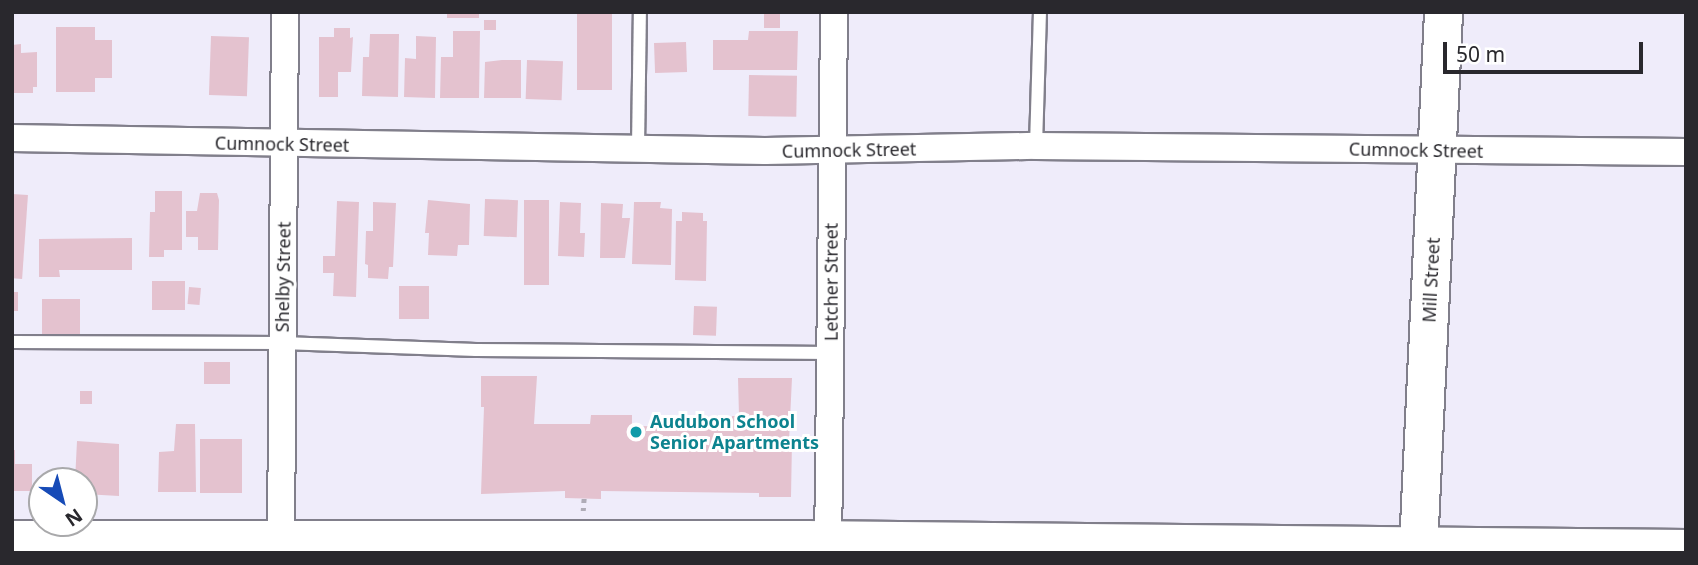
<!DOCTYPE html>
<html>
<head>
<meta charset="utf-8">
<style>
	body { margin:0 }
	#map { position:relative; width:1698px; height:565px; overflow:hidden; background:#efecfa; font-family:"Noto Sans",sans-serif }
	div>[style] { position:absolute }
	.building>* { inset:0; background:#e4c2cf; transform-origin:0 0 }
	.path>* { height:4.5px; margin-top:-2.25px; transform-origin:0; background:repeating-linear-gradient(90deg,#afacb7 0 3.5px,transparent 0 8.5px) }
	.roads { filter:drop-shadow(2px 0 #817f8b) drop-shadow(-2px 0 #817f8b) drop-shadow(0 2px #817f8b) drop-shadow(0 -2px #817f8b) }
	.lane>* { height:12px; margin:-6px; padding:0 6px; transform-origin:6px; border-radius:6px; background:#fff }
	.street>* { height:26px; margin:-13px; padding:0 13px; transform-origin:13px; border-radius:13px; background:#fff }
	.secondary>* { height:37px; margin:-18.5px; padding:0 18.5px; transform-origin:18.5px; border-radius:18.5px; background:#fff }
	.dots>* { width:19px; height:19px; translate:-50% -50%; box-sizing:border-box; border:4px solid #fff; border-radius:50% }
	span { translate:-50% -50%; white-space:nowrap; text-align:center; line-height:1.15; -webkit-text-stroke:6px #fff; paint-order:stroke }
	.street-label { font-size:18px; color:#29282d }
	.culture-label { font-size:18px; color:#0d838f; font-weight:700 }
	.left { translate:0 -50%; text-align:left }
	.frame { position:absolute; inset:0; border:14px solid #29282d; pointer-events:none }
	.north { position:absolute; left:28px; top:467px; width:70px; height:70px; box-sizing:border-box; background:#fff; border:2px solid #a9a9ab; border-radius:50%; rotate:145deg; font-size:19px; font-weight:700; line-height:28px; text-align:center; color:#29282d }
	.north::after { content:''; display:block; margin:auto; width:24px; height:32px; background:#174bb7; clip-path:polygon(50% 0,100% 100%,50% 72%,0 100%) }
	.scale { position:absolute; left:1443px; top:42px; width:200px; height:32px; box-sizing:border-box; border:4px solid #29282d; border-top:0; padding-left:9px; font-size:21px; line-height:24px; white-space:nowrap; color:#29282d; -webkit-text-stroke:5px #fff; paint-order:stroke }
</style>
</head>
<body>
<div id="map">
	<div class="building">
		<div style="left:447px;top:12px;width:32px;height:6px"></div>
		<div style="left:577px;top:14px;width:35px;height:76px"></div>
		<div style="left:764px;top:14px;width:16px;height:14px"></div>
		<div style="left:484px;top:20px;width:12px;height:10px"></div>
		<div style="clip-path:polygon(56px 27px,95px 27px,95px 40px,112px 40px,112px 78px,95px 78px,95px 92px,56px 92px)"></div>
		<div style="clip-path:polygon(334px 28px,350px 28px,350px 38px,353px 37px,351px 72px,338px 72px,338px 97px,319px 97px,319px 37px,334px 37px)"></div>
		<div style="clip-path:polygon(453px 31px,480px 31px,479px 98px,440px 98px,441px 57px,453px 57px)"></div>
		<div style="clip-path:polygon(749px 31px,798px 31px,797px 70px,713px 70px,713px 40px,748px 40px)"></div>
		<div style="clip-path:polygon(370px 34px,399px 34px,398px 97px,362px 96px,363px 57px,369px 57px)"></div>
		<div style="left:211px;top:36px;width:38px;height:59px;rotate:2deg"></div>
		<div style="clip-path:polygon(416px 36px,436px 37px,435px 98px,404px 97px,405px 58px,416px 59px)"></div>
		<div style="left:686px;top:42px;width:30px;height:32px;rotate:88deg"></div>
		<div style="clip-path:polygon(21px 44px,21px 53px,37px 52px,37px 87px,33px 87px,33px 93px,12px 93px,12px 45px)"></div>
		<div style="clip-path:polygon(502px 60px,521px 60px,521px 98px,484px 98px,485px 62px)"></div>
		<div style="left:527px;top:60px;width:36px;height:39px;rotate:2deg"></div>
		<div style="left:749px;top:75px;width:48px;height:41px;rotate:1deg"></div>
		<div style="clip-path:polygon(155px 191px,182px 191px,182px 250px,164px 250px,164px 257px,149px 257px,150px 212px,155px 212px)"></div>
		<div style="clip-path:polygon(200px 193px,217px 193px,219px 200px,218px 250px,198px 250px,198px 237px,186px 237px,186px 211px,197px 211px)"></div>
		<div style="left:12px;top:194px;width:16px;height:84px;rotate:4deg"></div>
		<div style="left:485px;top:199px;width:33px;height:37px;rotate:2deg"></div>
		<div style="clip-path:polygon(428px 200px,470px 204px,469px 245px,458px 245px,457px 256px,428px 255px,429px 233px,425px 233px)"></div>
		<div style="left:524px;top:200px;width:25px;height:85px"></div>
		<div style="clip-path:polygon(337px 201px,359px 202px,356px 297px,333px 296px,334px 273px,323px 273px,323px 256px,335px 256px)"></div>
		<div style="clip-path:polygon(373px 202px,396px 203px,393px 267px,389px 267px,388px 279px,368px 278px,368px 265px,365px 264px,366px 231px,373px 231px)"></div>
		<div style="clip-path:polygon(560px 202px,581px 203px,580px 233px,585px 233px,584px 257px,558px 256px)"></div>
		<div style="clip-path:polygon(634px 202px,661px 202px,660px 208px,672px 209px,671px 265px,632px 264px)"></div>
		<div style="clip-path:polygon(601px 203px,623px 204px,622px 218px,630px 218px,625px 258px,600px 258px)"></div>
		<div style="clip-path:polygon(682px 212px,703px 213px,703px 221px,707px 221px,706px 281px,675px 280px,676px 221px,682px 221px)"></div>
		<div style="clip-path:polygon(132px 238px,132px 270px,59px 270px,60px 277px,39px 277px,39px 239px)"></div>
		<div style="left:185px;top:281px;width:29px;height:33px;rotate:90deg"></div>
		<div style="left:429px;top:286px;width:33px;height:30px;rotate:90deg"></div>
		<div style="left:189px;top:287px;width:12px;height:17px;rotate:5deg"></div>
		<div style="left:12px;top:292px;width:6px;height:19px"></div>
		<div style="left:42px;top:299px;width:38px;height:35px"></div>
		<div style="left:694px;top:306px;width:23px;height:29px;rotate:2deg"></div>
		<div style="left:204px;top:362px;width:26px;height:22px"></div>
		<div style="clip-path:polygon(481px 376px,537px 376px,534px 424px,590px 424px,591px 415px,632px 415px,632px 426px,732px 427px,732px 416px,739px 416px,738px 378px,792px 378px,789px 441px,792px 441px,791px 497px,759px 497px,759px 493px,601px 491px,601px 499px,565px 498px,565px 491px,481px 494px,484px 407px,481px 407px)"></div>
		<div style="left:80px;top:391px;width:12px;height:13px"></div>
		<div style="clip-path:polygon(176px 424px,195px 424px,196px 492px,158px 492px,159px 452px,174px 451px)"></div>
		<div style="left:200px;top:439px;width:42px;height:54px"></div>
		<div style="clip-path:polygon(77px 441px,119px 444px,119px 496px,84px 494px,84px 481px,75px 481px)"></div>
		<div style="clip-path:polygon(12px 450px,15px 450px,15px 464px,32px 464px,32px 491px,12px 491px)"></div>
	</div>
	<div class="path">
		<div style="left:583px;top:511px;width:16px;rotate:-86deg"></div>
	</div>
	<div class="roads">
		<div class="lane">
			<div style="left:1036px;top:146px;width:134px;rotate:-88.3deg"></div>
			<div style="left:638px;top:148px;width:136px;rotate:-89.2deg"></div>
			<div style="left:12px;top:342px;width:270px;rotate:0.2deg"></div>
			<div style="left:282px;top:343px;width:194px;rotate:2.1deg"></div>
			<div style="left:476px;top:350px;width:354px;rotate:0.5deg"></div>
		</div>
		<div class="street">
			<div style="left:12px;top:138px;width:753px;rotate:0.99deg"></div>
			<div style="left:765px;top:151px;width:271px;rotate:-1.1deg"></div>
			<div style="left:1036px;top:146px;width:650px;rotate:0.53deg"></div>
			<div style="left:281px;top:541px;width:529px;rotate:-89.57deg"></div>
			<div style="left:828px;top:553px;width:541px;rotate:-89.36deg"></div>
		</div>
		<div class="secondary">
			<div style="left:12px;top:539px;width:794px"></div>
			<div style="left:806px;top:539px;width:880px;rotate:0.59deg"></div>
			<div style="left:1418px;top:547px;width:536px;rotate:-87.32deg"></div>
		</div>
	</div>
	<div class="dots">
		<div style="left:636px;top:432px;background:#0f9aa8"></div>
	</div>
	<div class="street-label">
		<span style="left:282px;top:144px;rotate:1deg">Cumnock Street</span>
		<span style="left:849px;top:150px;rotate:-1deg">Cumnock Street</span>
		<span style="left:1416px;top:150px;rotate:1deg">Cumnock Street</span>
		<span style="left:283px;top:277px;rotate:-89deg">Shelby Street</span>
		<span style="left:1431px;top:280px;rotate:-87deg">Mill Street</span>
		<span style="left:831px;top:282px;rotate:-90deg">Letcher Street</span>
	</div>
	<div class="culture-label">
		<span class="left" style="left:650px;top:432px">Audubon School<br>Senior Apartments</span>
	</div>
	<div class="frame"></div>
	<div class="north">N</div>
	<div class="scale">50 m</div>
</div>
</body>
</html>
